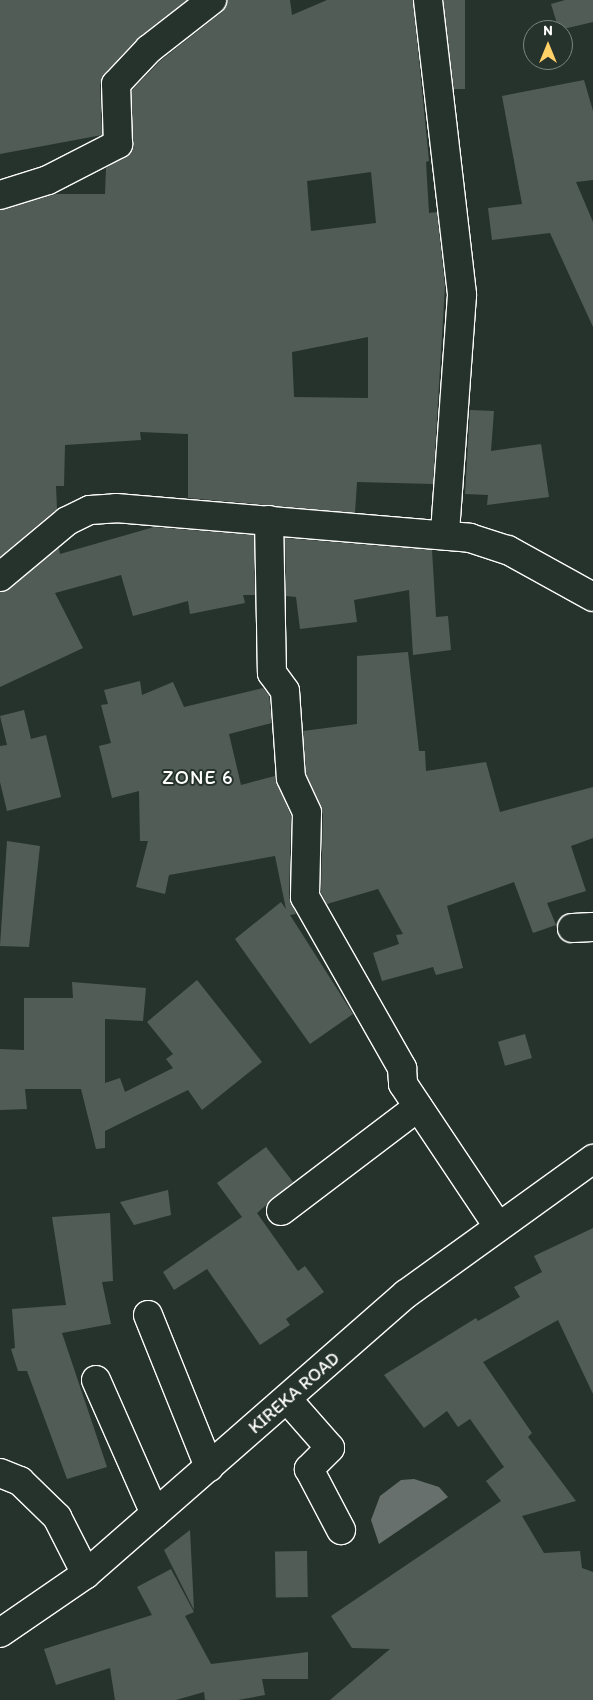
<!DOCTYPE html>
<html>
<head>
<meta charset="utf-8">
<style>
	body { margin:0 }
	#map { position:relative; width:593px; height:1700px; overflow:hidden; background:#26332d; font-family:Itim,sans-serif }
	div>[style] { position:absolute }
	.water>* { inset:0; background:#67706c }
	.building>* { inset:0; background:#515c57; transform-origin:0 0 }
	.roads { filter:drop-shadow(1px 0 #fff) drop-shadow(-1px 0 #fff) drop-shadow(0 1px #fff) drop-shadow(0 -1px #fff) }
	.minor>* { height:28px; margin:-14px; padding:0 14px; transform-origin:14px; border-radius:14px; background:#26332d }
	.major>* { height:28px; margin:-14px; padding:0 14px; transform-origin:14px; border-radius:14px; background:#26332d }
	span { translate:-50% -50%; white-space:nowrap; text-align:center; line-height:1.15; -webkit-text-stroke:4px #26332d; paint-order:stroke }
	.street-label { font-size:18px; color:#fff }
	.quarter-label { font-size:20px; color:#fff; letter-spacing:1px }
	.north { position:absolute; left:523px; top:20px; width:50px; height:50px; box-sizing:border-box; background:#26332d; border:1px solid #7d8581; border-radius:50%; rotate:0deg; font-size:14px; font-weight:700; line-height:20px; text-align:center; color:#fff }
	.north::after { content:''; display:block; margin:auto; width:18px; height:22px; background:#ffd166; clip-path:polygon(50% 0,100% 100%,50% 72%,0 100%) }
</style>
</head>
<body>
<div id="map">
	<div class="water">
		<div style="clip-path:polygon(414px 1479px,439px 1487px,448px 1497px,379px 1544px,371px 1520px,380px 1496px,401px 1480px)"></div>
	</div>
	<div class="building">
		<div style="clip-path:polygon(0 0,187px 0,139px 37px,104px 74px,100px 85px,102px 135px,0 154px)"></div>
		<div style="clip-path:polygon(evenodd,227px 0,290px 0,292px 15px,327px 0,413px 0,429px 161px,426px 162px,429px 213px,437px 212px,445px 286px,433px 484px,357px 482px,355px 513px,188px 498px,188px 434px,140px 432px,141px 440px,65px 445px,64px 486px,56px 486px,57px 509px,0 557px,0 210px,56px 194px,105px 194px,106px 168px,132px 151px,132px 90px,160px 61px,222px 12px,227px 0,371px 172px,376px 223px,311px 231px,307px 181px,371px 172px,227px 0,368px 337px,368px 398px,294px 397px,292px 352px,368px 337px)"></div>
		<div style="left:444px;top:0;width:21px;height:89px"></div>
		<div style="clip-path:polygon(565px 0,593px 0,593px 22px,559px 30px,551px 4px)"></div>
		<div style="clip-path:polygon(584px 80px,593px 111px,593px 180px,576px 182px,593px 222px,593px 327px,550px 233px,492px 240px,488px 208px,522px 204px,502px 96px)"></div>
		<div style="clip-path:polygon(470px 410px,494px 411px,491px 451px,541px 444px,549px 497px,487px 505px,488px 495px,465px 494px)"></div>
		<div style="clip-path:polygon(154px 527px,254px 535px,255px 595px,243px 595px,245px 603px,190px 614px,188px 601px,133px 616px,121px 575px,55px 593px,83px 648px,0 687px,0 592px,59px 548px,60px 554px)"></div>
		<div style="clip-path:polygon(285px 538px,432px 550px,436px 617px,448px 616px,451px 650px,413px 655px,409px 590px,354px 600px,357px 622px,300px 629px,296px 597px,286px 596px)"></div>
		<div style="clip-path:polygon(408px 652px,419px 751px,425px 751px,426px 771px,486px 762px,500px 812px,593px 787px,593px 838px,571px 846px,586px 891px,547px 903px,556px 925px,533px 933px,514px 882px,447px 906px,463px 968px,436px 975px,433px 967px,382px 981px,373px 953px,399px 944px,396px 935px,403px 934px,378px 889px,327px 904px,321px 893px,323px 813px,306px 774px,303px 731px,357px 724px,357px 656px)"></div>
		<div style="clip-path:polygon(140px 681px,142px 695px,173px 682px,184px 707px,263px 688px,269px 695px,272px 723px,229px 734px,241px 785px,275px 776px,291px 816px,289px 897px,296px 914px,290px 915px,353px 1014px,310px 1044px,235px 939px,281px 902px,286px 909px,275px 856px,169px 875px,165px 894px,136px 887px,148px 841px,140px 841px,139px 791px,112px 798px,99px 746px,111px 743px,101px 705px,108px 704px,104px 690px)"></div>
		<div style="clip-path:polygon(24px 710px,31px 739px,46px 735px,61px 797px,7px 811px,0 782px,0 746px,7px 745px,0 716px)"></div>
		<div style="clip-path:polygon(7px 841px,40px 846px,29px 947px,0 946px)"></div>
		<div style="clip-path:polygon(197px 980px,262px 1062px,202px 1110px,188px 1090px,105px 1131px,105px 1148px,96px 1149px,81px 1089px,25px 1089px,27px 1109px,0 1110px,0 1049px,24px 1050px,24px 998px,73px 998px,72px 982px,146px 988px,143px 1021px,105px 1019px,105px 1083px,120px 1078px,125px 1092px,173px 1068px,166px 1059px,173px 1054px,147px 1022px)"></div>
		<div style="left:525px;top:1034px;width:25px;height:28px;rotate:74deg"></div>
		<div style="clip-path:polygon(266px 1147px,293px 1182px,257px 1213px,298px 1271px,305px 1266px,324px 1292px,286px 1319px,290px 1325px,260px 1345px,207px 1269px,174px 1290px,163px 1272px,242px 1217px,217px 1183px)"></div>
		<div style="clip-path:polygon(168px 1190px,171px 1215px,134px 1225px,120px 1202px)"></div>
		<div style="clip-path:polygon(110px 1213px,113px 1281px,102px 1282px,111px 1324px,62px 1333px,107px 1467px,67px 1479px,27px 1371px,18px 1371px,11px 1349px,15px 1348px,12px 1309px,66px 1305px,52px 1217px)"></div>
		<div style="clip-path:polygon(593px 1228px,593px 1394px,558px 1320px,483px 1362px,532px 1433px,528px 1437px,576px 1501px,522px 1516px,544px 1553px,580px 1551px,582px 1568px,593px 1572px,593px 1700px,330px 1700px,390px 1649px,352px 1648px,331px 1616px,501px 1501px,486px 1481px,504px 1467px,470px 1419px,458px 1427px,447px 1411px,424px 1428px,384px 1375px,476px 1318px,478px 1321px,520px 1297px,514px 1287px,542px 1272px,534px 1256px)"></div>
		<div style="clip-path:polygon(190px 1530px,194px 1610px,164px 1550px)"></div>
		<div style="left:307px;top:1551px;width:46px;height:32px;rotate:89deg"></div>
		<div style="clip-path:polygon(171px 1569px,194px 1612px,185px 1616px,211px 1664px,308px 1652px,308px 1679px,262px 1679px,265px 1695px,238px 1700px,205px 1700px,204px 1692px,176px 1700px,115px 1700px,110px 1668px,56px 1685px,44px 1649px,152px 1615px,137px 1587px)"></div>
	</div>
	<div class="roads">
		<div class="minor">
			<div style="left:428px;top:0;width:297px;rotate:83.4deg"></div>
			<div style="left:462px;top:295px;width:241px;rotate:94.1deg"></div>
			<div style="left:0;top:195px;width:50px;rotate:-17.4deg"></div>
			<div style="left:48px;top:180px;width:79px;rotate:-27.2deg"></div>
			<div style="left:118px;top:144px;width:60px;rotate:-91.9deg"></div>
			<div style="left:116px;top:84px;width:48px;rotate:-46.7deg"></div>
			<div style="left:149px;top:49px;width:80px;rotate:-37.9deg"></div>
			<div style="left:269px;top:520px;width:153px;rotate:88.9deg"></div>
			<div style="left:272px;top:673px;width:22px;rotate:54deg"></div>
			<div style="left:285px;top:691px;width:87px;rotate:86.1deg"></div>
			<div style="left:291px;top:778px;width:38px;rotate:65deg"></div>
			<div style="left:307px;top:813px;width:84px;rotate:91.4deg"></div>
			<div style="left:305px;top:897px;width:197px;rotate:60.4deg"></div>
			<div style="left:402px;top:1068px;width:16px;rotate:86deg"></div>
			<div style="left:403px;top:1084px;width:169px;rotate:56.3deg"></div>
			<div style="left:0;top:577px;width:87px;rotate:-39.9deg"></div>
			<div style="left:67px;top:521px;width:25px;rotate:-26deg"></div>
			<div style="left:90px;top:510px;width:26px;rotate:-4deg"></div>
			<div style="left:116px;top:508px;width:355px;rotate:4.8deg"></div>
			<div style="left:470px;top:538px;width:40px;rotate:18deg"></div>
			<div style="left:508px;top:550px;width:97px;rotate:28.9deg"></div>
			<div style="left:572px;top:928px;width:21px;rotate:-3deg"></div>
			<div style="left:281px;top:1211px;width:172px;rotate:-37.2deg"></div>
			<div style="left:148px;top:1315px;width:164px;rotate:68.1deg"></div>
			<div style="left:96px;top:1380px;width:146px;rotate:66.2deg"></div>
			<div style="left:287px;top:1399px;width:65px;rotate:48.7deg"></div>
			<div style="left:330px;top:1448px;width:30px;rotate:135deg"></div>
			<div style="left:309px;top:1469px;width:69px;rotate:62.3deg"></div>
			<div style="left:0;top:1473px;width:22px;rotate:22deg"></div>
			<div style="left:20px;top:1481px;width:52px;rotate:44.2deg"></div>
			<div style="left:57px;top:1517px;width:64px;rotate:63deg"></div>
		</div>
		<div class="major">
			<div style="left:0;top:1633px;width:104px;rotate:-34.5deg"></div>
			<div style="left:86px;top:1574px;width:425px;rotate:-41.2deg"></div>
			<div style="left:406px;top:1294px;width:231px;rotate:-35.8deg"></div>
		</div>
	</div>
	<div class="street-label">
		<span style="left:294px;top:1393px;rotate:-41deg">KIREKA ROAD</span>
	</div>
	<div class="quarter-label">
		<span style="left:198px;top:777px">ZONE 6</span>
	</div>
	<div class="north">N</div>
</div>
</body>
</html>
